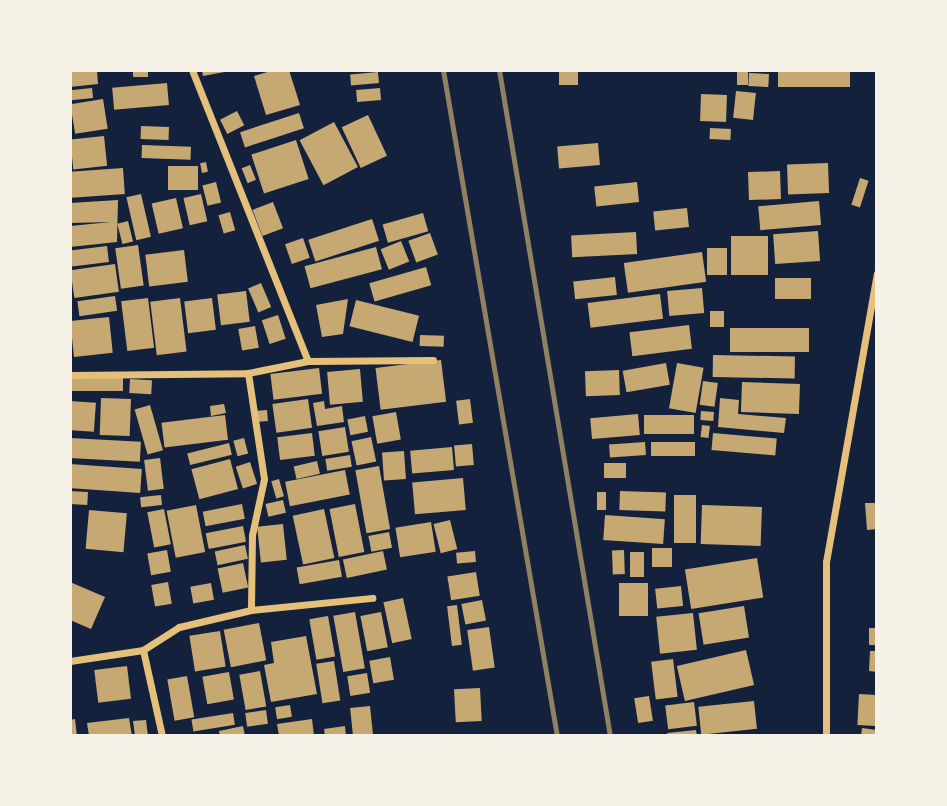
<!DOCTYPE html>
<html>
<head>
<meta charset="utf-8">
<style>
	body { margin:0 }
	#map { position:relative; width:947px; height:806px; overflow:hidden; background:#14213d; font-family:"Fira Sans",sans-serif }
	div>[style] { position:absolute }
	.building>* { inset:0; background:#c6a872; transform-origin:0 0 }
	.minor>* { height:7px; margin:-3.5px; padding:0 3.5px; transform-origin:3.5px; border-radius:3.5px; background:#e5c07b }
	.rail>* { height:5px; margin:-2.5px; padding:0 2.5px; transform-origin:2.5px; border-radius:2.5px; background:#918062 }
	span { translate:-50% -50%; white-space:nowrap; text-align:center; line-height:1.15; -webkit-text-stroke:7px #f6f1e7; paint-order:stroke }
	.frame { position:absolute; inset:0; border:72px solid #f6f1e7; pointer-events:none }
</style>
</head>
<body>
<div id="map">
	<div class="building">
		<div style="clip-path:polygon(70px 70px,97px 70px,98px 84px,70px 87px)"></div>
		<div style="left:133px;top:70px;width:15px;height:7px"></div>
		<div style="clip-path:polygon(202px 70px,230px 70px,230px 71px,203px 76px)"></div>
		<div style="clip-path:polygon(274px 70px,289px 70px,300px 105px,266px 115px,254px 76px)"></div>
		<div style="left:559px;top:70px;width:19px;height:15px"></div>
		<div style="left:737px;top:70px;width:11px;height:15px"></div>
		<div style="left:778px;top:70px;width:72px;height:17px"></div>
		<div style="left:378px;top:72px;width:11px;height:28px;rotate:85deg"></div>
		<div style="left:749px;top:73px;width:20px;height:13px;rotate:3deg"></div>
		<div style="left:167px;top:83px;width:22px;height:55px;rotate:85deg"></div>
		<div style="left:92px;top:88px;width:10px;height:22px;rotate:84deg"></div>
		<div style="left:380px;top:88px;width:12px;height:24px;rotate:85deg"></div>
		<div style="left:736px;top:91px;width:20px;height:27px;rotate:6deg"></div>
		<div style="left:701px;top:94px;width:26px;height:27px;rotate:2deg"></div>
		<div style="left:103px;top:99px;width:30px;height:33px;rotate:81deg"></div>
		<div style="left:237px;top:111px;width:16px;height:19px;rotate:63deg"></div>
		<div style="left:299px;top:113px;width:16px;height:62px;rotate:72deg"></div>
		<div style="left:368px;top:115px;width:45px;height:29px;rotate:65deg"></div>
		<div style="left:334px;top:122px;width:51px;height:39px;rotate:62deg"></div>
		<div style="left:141px;top:126px;width:28px;height:13px;rotate:2deg"></div>
		<div style="left:710px;top:128px;width:21px;height:11px;rotate:3deg"></div>
		<div style="left:104px;top:136px;width:30px;height:34px;rotate:84deg"></div>
		<div style="left:296px;top:140px;width:41px;height:47px;rotate:72deg"></div>
		<div style="left:598px;top:143px;width:22px;height:41px;rotate:85deg"></div>
		<div style="left:142px;top:145px;width:49px;height:13px;rotate:2deg"></div>
		<div style="left:206px;top:162px;width:10px;height:6px;rotate:79deg"></div>
		<div style="left:828px;top:163px;width:30px;height:41px;rotate:88deg"></div>
		<div style="left:250px;top:165px;width:16px;height:9px;rotate:68deg"></div>
		<div style="left:168px;top:166px;width:30px;height:24px"></div>
		<div style="left:123px;top:168px;width:26px;height:53px;rotate:86deg"></div>
		<div style="left:780px;top:171px;width:28px;height:32px;rotate:88deg"></div>
		<div style="left:860px;top:178px;width:9px;height:28px;rotate:18deg"></div>
		<div style="left:216px;top:182px;width:21px;height:14px;rotate:76deg"></div>
		<div style="left:637px;top:182px;width:20px;height:43px;rotate:84deg"></div>
		<div style="left:141px;top:194px;width:44px;height:15px;rotate:77deg"></div>
		<div style="left:201px;top:194px;width:28px;height:18px;rotate:77deg"></div>
		<div style="left:176px;top:198px;width:31px;height:25px;rotate:77deg"></div>
		<div style="clip-path:polygon(118px 200px,117px 242px,70px 247px,70px 226px,111px 222px,70px 223px,70px 203px)"></div>
		<div style="left:819px;top:201px;width:24px;height:61px;rotate:85deg"></div>
		<div style="left:273px;top:202px;width:28px;height:22px;rotate:69deg"></div>
		<div style="left:687px;top:208px;width:19px;height:34px;rotate:84deg"></div>
		<div style="left:230px;top:212px;width:19px;height:12px;rotate:74deg"></div>
		<div style="left:423px;top:213px;width:19px;height:42px;rotate:74deg"></div>
		<div style="left:372px;top:219px;width:23px;height:67px;rotate:72deg"></div>
		<div style="left:128px;top:221px;width:21px;height:11px;rotate:76deg"></div>
		<div style="left:818px;top:231px;width:30px;height:45px;rotate:86deg"></div>
		<div style="left:636px;top:232px;width:22px;height:65px;rotate:87deg"></div>
		<div style="left:430px;top:233px;width:23px;height:23px;rotate:70deg"></div>
		<div style="left:731px;top:236px;width:37px;height:39px"></div>
		<div style="left:303px;top:238px;width:21px;height:19px;rotate:71deg"></div>
		<div style="left:401px;top:241px;width:22px;height:22px;rotate:68deg"></div>
		<div style="left:138px;top:245px;width:41px;height:23px;rotate:82deg"></div>
		<div style="left:107px;top:246px;width:16px;height:37px;rotate:83deg"></div>
		<div style="left:376px;top:247px;width:23px;height:74px;rotate:75deg"></div>
		<div style="left:707px;top:248px;width:20px;height:27px"></div>
		<div style="left:184px;top:250px;width:32px;height:39px;rotate:83deg"></div>
		<div style="left:702px;top:252px;width:30px;height:79px;rotate:82deg"></div>
		<div style="left:115px;top:264px;width:28px;height:45px;rotate:82deg"></div>
		<div style="left:426px;top:267px;width:19px;height:59px;rotate:74deg"></div>
		<div style="left:615px;top:277px;width:18px;height:42px;rotate:84deg"></div>
		<div style="left:811px;top:278px;width:21px;height:36px;rotate:90deg"></div>
		<div style="left:261px;top:283px;width:26px;height:14px;rotate:67deg"></div>
		<div style="left:702px;top:288px;width:25px;height:35px;rotate:85deg"></div>
		<div style="left:246px;top:291px;width:31px;height:29px;rotate:83deg"></div>
		<div style="left:660px;top:294px;width:25px;height:73px;rotate:83deg"></div>
		<div style="left:115px;top:296px;width:15px;height:38px;rotate:82deg"></div>
		<div style="left:148px;top:298px;width:50px;height:27px;rotate:83deg"></div>
		<div style="left:180px;top:298px;width:54px;height:30px;rotate:83deg"></div>
		<div style="left:212px;top:298px;width:32px;height:28px;rotate:83deg"></div>
		<div style="clip-path:polygon(348px 299px,343px 334px,322px 337px,316px 305px)"></div>
		<div style="left:356px;top:300px;width:65px;height:27px;rotate:14deg"></div>
		<div style="left:710px;top:311px;width:14px;height:16px"></div>
		<div style="left:278px;top:315px;width:25px;height:17px;rotate:72deg"></div>
		<div style="left:109px;top:317px;width:36px;height:39px;rotate:84deg"></div>
		<div style="left:689px;top:325px;width:24px;height:60px;rotate:83deg"></div>
		<div style="left:255px;top:326px;width:22px;height:17px;rotate:80deg"></div>
		<div style="left:730px;top:328px;width:79px;height:24px"></div>
		<div style="left:420px;top:335px;width:24px;height:11px;rotate:2deg"></div>
		<div style="left:713px;top:355px;width:82px;height:22px;rotate:1deg"></div>
		<div style="left:441px;top:360px;width:42px;height:66px;rotate:83deg"></div>
		<div style="left:666px;top:363px;width:22px;height:44px;rotate:80deg"></div>
		<div style="left:677px;top:363px;width:27px;height:46px;rotate:10deg"></div>
		<div style="left:319px;top:368px;width:26px;height:49px;rotate:83deg"></div>
		<div style="left:360px;top:369px;width:33px;height:33px;rotate:85deg"></div>
		<div style="left:619px;top:370px;width:25px;height:34px;rotate:88deg"></div>
		<div style="left:123px;top:378px;width:13px;height:53px;rotate:90deg"></div>
		<div style="left:130px;top:379px;width:22px;height:14px;rotate:3deg"></div>
		<div style="left:703px;top:381px;width:15px;height:24px;rotate:8deg"></div>
		<div style="left:742px;top:382px;width:58px;height:30px;rotate:2deg"></div>
		<div style="left:101px;top:398px;width:30px;height:37px;rotate:2deg"></div>
		<div style="clip-path:polygon(720px 398px,739px 400px,738px 414px,786px 418px,784px 433px,718px 427px)"></div>
		<div style="left:308px;top:399px;width:29px;height:36px;rotate:82deg"></div>
		<div style="left:470px;top:399px;width:24px;height:14px;rotate:83deg"></div>
		<div style="left:70px;top:401px;width:26px;height:29px;rotate:4deg"></div>
		<div style="clip-path:polygon(324px 401px,325px 409px,342px 406px,344px 422px,317px 426px,313px 403px)"></div>
		<div style="clip-path:polygon(224px 404px,226px 413px,211px 416px,210px 406px)"></div>
		<div style="left:150px;top:405px;width:47px;height:16px;rotate:74deg"></div>
		<div style="left:267px;top:410px;width:11px;height:12px;rotate:85deg"></div>
		<div style="left:701px;top:411px;width:13px;height:9px;rotate:4deg"></div>
		<div style="left:396px;top:412px;width:28px;height:24px;rotate:80deg"></div>
		<div style="left:638px;top:414px;width:21px;height:48px;rotate:85deg"></div>
		<div style="left:225px;top:415px;width:25px;height:64px;rotate:83deg"></div>
		<div style="left:644px;top:415px;width:50px;height:19px"></div>
		<div style="left:365px;top:416px;width:16px;height:18px;rotate:79deg"></div>
		<div style="left:702px;top:425px;width:8px;height:12px;rotate:7deg"></div>
		<div style="left:345px;top:427px;width:25px;height:27px;rotate:81deg"></div>
		<div style="left:312px;top:433px;width:23px;height:35px;rotate:83deg"></div>
		<div style="left:713px;top:433px;width:64px;height:17px;rotate:5deg"></div>
		<div style="left:371px;top:437px;width:25px;height:20px;rotate:78deg"></div>
		<div style="left:70px;top:438px;width:71px;height:20px;rotate:3deg"></div>
		<div style="left:244px;top:438px;width:16px;height:11px;rotate:75deg"></div>
		<div style="left:645px;top:442px;width:13px;height:36px;rotate:86deg"></div>
		<div style="left:651px;top:442px;width:44px;height:14px"></div>
		<div style="left:229px;top:443px;width:12px;height:43px;rotate:76deg"></div>
		<div style="left:472px;top:444px;width:21px;height:18px;rotate:85deg"></div>
		<div style="left:452px;top:447px;width:23px;height:42px;rotate:85deg"></div>
		<div style="left:404px;top:451px;width:28px;height:22px;rotate:86deg"></div>
		<div style="left:350px;top:455px;width:12px;height:25px;rotate:81deg"></div>
		<div style="left:160px;top:458px;width:31px;height:16px;rotate:83deg"></div>
		<div style="left:230px;top:459px;width:31px;height:40px;rotate:75deg"></div>
		<div style="left:317px;top:461px;width:13px;height:24px;rotate:77deg"></div>
		<div style="left:250px;top:462px;width:23px;height:15px;rotate:72deg"></div>
		<div style="left:604px;top:463px;width:22px;height:15px"></div>
		<div style="left:70px;top:464px;width:72px;height:24px;rotate:4deg"></div>
		<div style="left:379px;top:466px;width:64px;height:24px;rotate:80deg"></div>
		<div style="left:345px;top:470px;width:25px;height:61px;rotate:79deg"></div>
		<div style="left:463px;top:478px;width:32px;height:51px;rotate:85deg"></div>
		<div style="left:279px;top:479px;width:18px;height:8px;rotate:74deg"></div>
		<div style="left:70px;top:491px;width:18px;height:13px;rotate:3deg"></div>
		<div style="left:620px;top:491px;width:46px;height:19px;rotate:2deg"></div>
		<div style="left:597px;top:492px;width:9px;height:18px"></div>
		<div style="left:161px;top:495px;width:10px;height:21px;rotate:84deg"></div>
		<div style="left:674px;top:495px;width:22px;height:48px"></div>
		<div style="left:283px;top:500px;width:13px;height:18px;rotate:77deg"></div>
		<div style="clip-path:polygon(865px 503px,877px 503px,877px 529px,867px 530px)"></div>
		<div style="left:242px;top:504px;width:15px;height:40px;rotate:79deg"></div>
		<div style="left:355px;top:504px;width:49px;height:26px;rotate:79deg"></div>
		<div style="left:196px;top:505px;width:48px;height:30px;rotate:79deg"></div>
		<div style="left:702px;top:505px;width:60px;height:39px;rotate:2deg"></div>
		<div style="left:164px;top:509px;width:36px;height:17px;rotate:79deg"></div>
		<div style="left:324px;top:509px;width:50px;height:32px;rotate:78deg"></div>
		<div style="left:89px;top:510px;width:38px;height:39px;rotate:5deg"></div>
		<div style="left:605px;top:515px;width:60px;height:25px;rotate:4deg"></div>
		<div style="left:450px;top:520px;width:30px;height:17px;rotate:76deg"></div>
		<div style="left:431px;top:522px;width:30px;height:36px;rotate:81deg"></div>
		<div style="left:283px;top:524px;width:36px;height:26px;rotate:84deg"></div>
		<div style="left:243px;top:526px;width:16px;height:38px;rotate:79deg"></div>
		<div style="left:389px;top:532px;width:16px;height:21px;rotate:79deg"></div>
		<div style="left:245px;top:545px;width:14px;height:31px;rotate:78deg"></div>
		<div style="left:652px;top:548px;width:20px;height:19px"></div>
		<div style="left:167px;top:550px;width:22px;height:20px;rotate:80deg"></div>
		<div style="left:624px;top:550px;width:24px;height:12px;rotate:88deg"></div>
		<div style="left:383px;top:551px;width:19px;height:41px;rotate:78deg"></div>
		<div style="left:475px;top:551px;width:11px;height:19px;rotate:85deg"></div>
		<div style="left:630px;top:552px;width:14px;height:25px"></div>
		<div style="left:757px;top:558px;width:40px;height:73px;rotate:81deg"></div>
		<div style="left:339px;top:560px;width:17px;height:43px;rotate:80deg"></div>
		<div style="left:243px;top:563px;width:25px;height:26px;rotate:78deg"></div>
		<div style="left:476px;top:572px;width:24px;height:29px;rotate:81deg"></div>
		<div style="clip-path:polygon(70px 582px,105px 597px,91px 629px,70px 620px)"></div>
		<div style="left:168px;top:582px;width:22px;height:17px;rotate:80deg"></div>
		<div style="left:211px;top:583px;width:17px;height:21px;rotate:80deg"></div>
		<div style="left:619px;top:583px;width:29px;height:33px"></div>
		<div style="left:681px;top:586px;width:20px;height:26px;rotate:84deg"></div>
		<div style="left:403px;top:598px;width:42px;height:20px;rotate:78deg"></div>
		<div style="left:482px;top:600px;width:21px;height:21px;rotate:79deg"></div>
		<div style="left:457px;top:605px;width:40px;height:10px;rotate:83deg"></div>
		<div style="left:744px;top:606px;width:32px;height:46px;rotate:81deg"></div>
		<div style="left:355px;top:612px;width:57px;height:22px;rotate:80deg"></div>
		<div style="left:381px;top:612px;width:36px;height:21px;rotate:79deg"></div>
		<div style="left:693px;top:613px;width:37px;height:37px;rotate:84deg"></div>
		<div style="left:328px;top:616px;width:41px;height:19px;rotate:80deg"></div>
		<div style="left:259px;top:623px;width:38px;height:36px;rotate:79deg"></div>
		<div style="left:489px;top:627px;width:41px;height:22px;rotate:82deg"></div>
		<div style="left:869px;top:628px;width:8px;height:17px"></div>
		<div style="left:220px;top:631px;width:36px;height:31px;rotate:81deg"></div>
		<div style="clip-path:polygon(306px 636px,317px 694px,271px 702px,264px 665px,274px 663px,271px 642px)"></div>
		<div style="left:746px;top:650px;width:36px;height:71px;rotate:77deg"></div>
		<div style="clip-path:polygon(870px 651px,877px 651px,877px 672px,869px 671px)"></div>
		<div style="left:390px;top:657px;width:23px;height:21px;rotate:80deg"></div>
		<div style="left:673px;top:659px;width:38px;height:22px;rotate:83deg"></div>
		<div style="left:334px;top:661px;width:40px;height:18px;rotate:81deg"></div>
		<div style="left:127px;top:666px;width:33px;height:33px;rotate:83deg"></div>
		<div style="left:260px;top:671px;width:36px;height:21px;rotate:80deg"></div>
		<div style="left:229px;top:672px;width:28px;height:27px;rotate:80deg"></div>
		<div style="left:367px;top:673px;width:20px;height:20px;rotate:81deg"></div>
		<div style="left:187px;top:676px;width:42px;height:20px;rotate:80deg"></div>
		<div style="left:480px;top:688px;width:33px;height:26px;rotate:87deg"></div>
		<div style="left:859px;top:694px;width:18px;height:31px;rotate:3deg"></div>
		<div style="left:649px;top:696px;width:25px;height:15px;rotate:81deg"></div>
		<div style="left:754px;top:701px;width:28px;height:56px;rotate:84deg"></div>
		<div style="left:694px;top:702px;width:24px;height:29px;rotate:83deg"></div>
		<div style="left:290px;top:705px;width:12px;height:15px;rotate:81deg"></div>
		<div style="left:370px;top:706px;width:30px;height:20px;rotate:84deg"></div>
		<div style="left:266px;top:710px;width:14px;height:21px;rotate:82deg"></div>
		<div style="left:233px;top:713px;width:12px;height:42px;rotate:81deg"></div>
		<div style="clip-path:polygon(129px 718px,132px 736px,89px 736px,87px 723px)"></div>
		<div style="clip-path:polygon(75px 719px,77px 736px,70px 736px,70px 720px)"></div>
		<div style="clip-path:polygon(312px 719px,314px 736px,279px 736px,277px 724px)"></div>
		<div style="clip-path:polygon(146px 720px,148px 736px,135px 736px,133px 721px)"></div>
		<div style="clip-path:polygon(243px 726px,245px 736px,220px 736px,219px 731px)"></div>
		<div style="clip-path:polygon(345px 726px,346px 736px,325px 736px,324px 729px)"></div>
		<div style="clip-path:polygon(862px 728px,877px 730px,877px 736px,861px 736px)"></div>
		<div style="clip-path:polygon(696px 730px,697px 736px,668px 736px,667px 733px)"></div>
	</div>
	<div class="minor">
		<div style="left:192px;top:70px;width:313px;rotate:68.3deg"></div>
		<div style="left:248px;top:373px;width:107px;rotate:81.4deg"></div>
		<div style="left:264px;top:479px;width:57px;rotate:102.1deg"></div>
		<div style="left:252px;top:535px;width:75px;rotate:90.8deg"></div>
		<div style="left:70px;top:375px;width:178px;rotate:-0.6deg"></div>
		<div style="left:248px;top:373px;width:61px;rotate:-11.3deg"></div>
		<div style="left:308px;top:361px;width:125px;rotate:-0.5deg"></div>
		<div style="left:143px;top:650px;width:88px;rotate:77.5deg"></div>
		<div style="left:70px;top:661px;width:74px;rotate:-8.6deg"></div>
		<div style="left:143px;top:650px;width:43px;rotate:-32.6deg"></div>
		<div style="left:179px;top:627px;width:74px;rotate:-13.3deg"></div>
		<div style="left:251px;top:610px;width:122px;rotate:-5.7deg"></div>
		<div style="left:826px;top:736px;width:174px;rotate:-90deg"></div>
		<div style="left:826px;top:562px;width:293px;rotate:-80deg"></div>
	</div>
	<div class="rail">
		<div style="left:443px;top:70px;width:676px;rotate:80.29deg"></div>
		<div style="left:499px;top:70px;width:675px;rotate:80.54deg"></div>
	</div>
	<div class="frame"></div>
</div>
</body>
</html>
